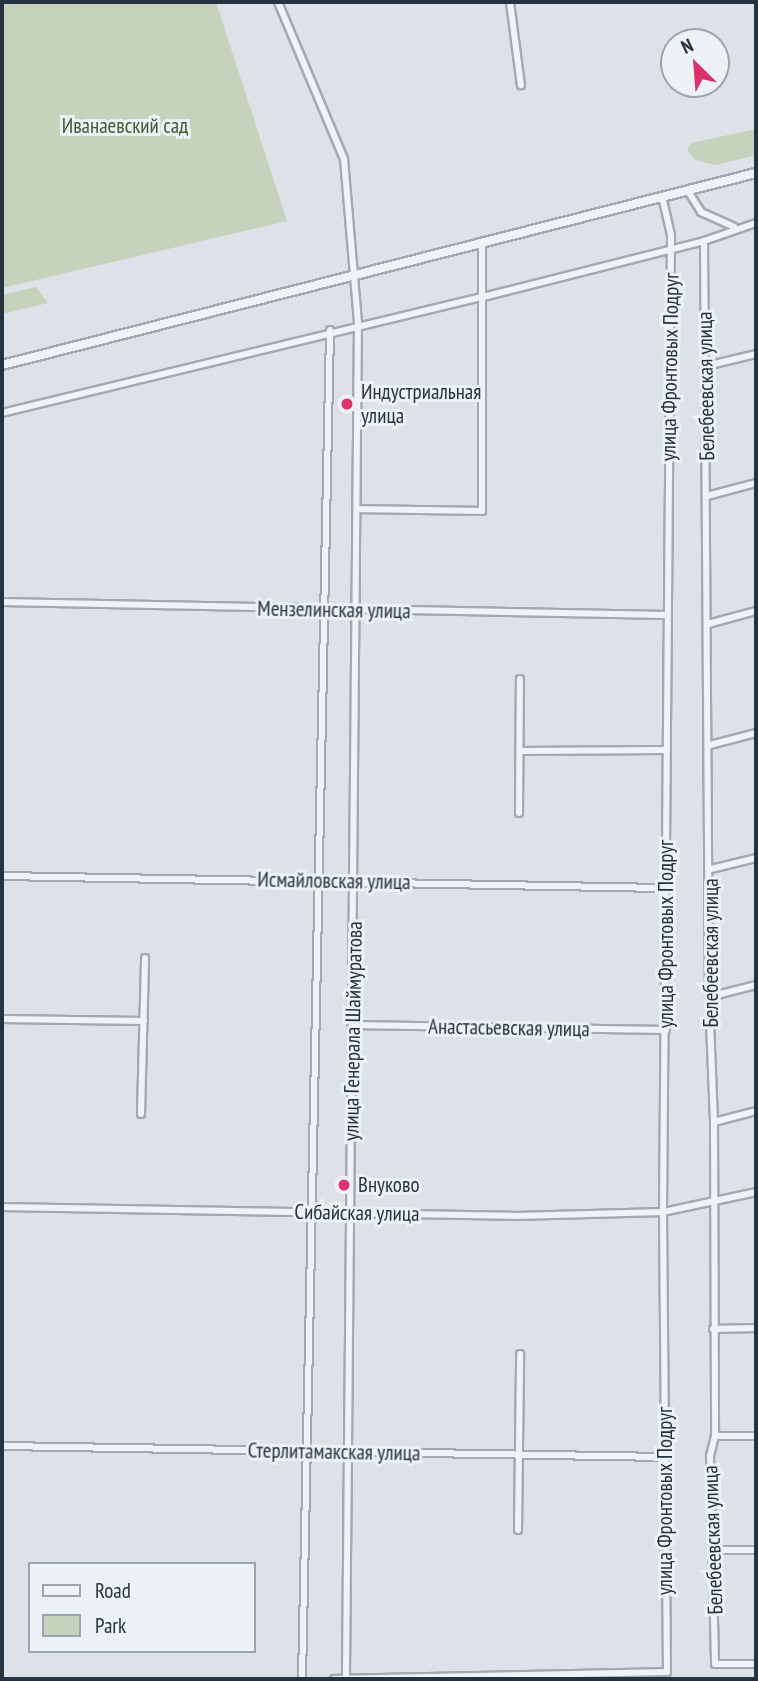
<!DOCTYPE html>
<html>
<head>
<meta charset="utf-8">
<style>
	body { margin:0 }
	#map { position:relative; width:758px; height:1681px; overflow:hidden; background:#dce2e8; font-family:"PT Sans Narrow",sans-serif }
	div>[style] { position:absolute }
	.green>* { inset:0; background:#c6d2bc }
	.roads { filter:drop-shadow(2px 0 #a1aab2) drop-shadow(-2px 0 #a1aab2) drop-shadow(0 2px #a1aab2) drop-shadow(0 -2px #a1aab2) }
	.minor>* { height:6px; margin:-3px; padding:0 3px; transform-origin:3px; border-radius:3px; background:#eff2f6 }
	.tertiary>* { height:8px; margin:-4px; padding:0 4px; transform-origin:4px; border-radius:4px; background:#eff2f6 }
	.dots>* { width:19px; height:19px; translate:-50% -50%; box-sizing:border-box; border:4px solid #ebf1f5; border-radius:50% }
	span { translate:-50% -50%; white-space:nowrap; text-align:center; line-height:1.15; -webkit-text-stroke:6px #ebf1f5; paint-order:stroke }
	.park-label { font-size:21px; color:#405c30 }
	.street-label { font-size:21px; color:#24333f }
	.poi-label { font-size:21px; color:#24333f }
	.left { translate:0 -50%; text-align:left }
	.frame { position:absolute; inset:0; border:4px solid #24333f; pointer-events:none }
	.legend { position:absolute; left:28px; top:1562px; width:228px; height:91px; box-sizing:border-box; background:#ebf1f5; border:2px solid #9ba5ac; margin:0; padding:9px 12px; list-style:none; font-size:21px; color:#24333f }
	.legend li { display:flex; align-items:center; gap:14px; height:35px }
	.legend b { width:35px; border:2px solid #9ba5ac }
	.north { position:absolute; left:660px; top:28px; width:70px; height:70px; box-sizing:border-box; background:#ebf1f5; border:2px solid #9ba5ac; border-radius:50%; rotate:335deg; font-size:19px; font-weight:700; line-height:28px; text-align:center; color:#24333f }
	.north::after { content:''; display:block; margin:auto; width:24px; height:32px; background:#da336b; clip-path:polygon(50% 0,100% 100%,50% 72%,0 100%) }
</style>
</head>
<body>
<div id="map">
	<div class="green">
		<div style="clip-path:polygon(2px 2px,216px 2px,287px 221px,2px 288px)"></div>
		<div style="clip-path:polygon(756px 129px,756px 155px,716px 165px,695px 160px,687px 150px,691px 143px)"></div>
		<div style="clip-path:polygon(36px 287px,48px 303px,2px 314px,2px 295px)"></div>
	</div>
	<div class="roads">
		<div class="minor">
			<div style="left:278px;top:2px;width:170px;rotate:67.2deg"></div>
			<div style="left:344px;top:159px;width:165px;rotate:85.1deg"></div>
			<div style="left:358px;top:323px;width:1356px;rotate:90.51deg"></div>
			<div style="left:510px;top:2px;width:84px;rotate:82.5deg"></div>
			<div style="left:688px;top:191px;width:25px;rotate:58deg"></div>
			<div style="left:701px;top:212px;width:36px;rotate:24deg"></div>
			<div style="left:704px;top:241px;width:756px;rotate:89.62deg"></div>
			<div style="left:709px;top:997px;width:125px;rotate:87.7deg"></div>
			<div style="left:714px;top:1122px;width:314px;rotate:89.8deg"></div>
			<div style="left:715px;top:1436px;width:21px;rotate:104deg"></div>
			<div style="left:710px;top:1456px;width:208px;rotate:88.6deg"></div>
			<div style="left:715px;top:1664px;width:41px"></div>
			<div style="left:706px;top:366px;width:51px;rotate:-13.5deg"></div>
			<div style="left:2px;top:413px;width:495px;rotate:-13.6deg"></div>
			<div style="left:483px;top:297px;width:228px;rotate:-14.2deg"></div>
			<div style="left:704px;top:241px;width:55px;rotate:-19.1deg"></div>
			<div style="left:707px;top:496px;width:51px;rotate:-14.9deg"></div>
			<div style="left:357px;top:509px;width:125px;rotate:0.9deg"></div>
			<div style="left:482px;top:511px;width:267px;rotate:-90deg"></div>
			<div style="left:2px;top:602px;width:665px;rotate:1.12deg"></div>
			<div style="left:708px;top:624px;width:50px;rotate:-15.2deg"></div>
			<div style="left:710px;top:745px;width:48px;rotate:-14.6deg"></div>
			<div style="left:520px;top:751px;width:147px;rotate:-0.4deg"></div>
			<div style="left:519px;top:813px;width:134px;rotate:-89.6deg"></div>
			<div style="left:711px;top:869px;width:46px;rotate:-13.7deg"></div>
			<div style="left:2px;top:876px;width:664px;rotate:1.04deg"></div>
			<div style="left:709px;top:997px;width:49px;rotate:-14.3deg"></div>
			<div style="left:2px;top:1019px;width:142px;rotate:0.8deg"></div>
			<div style="left:353px;top:1025px;width:313px;rotate:0.9deg"></div>
			<div style="left:141px;top:1114px;width:156px;rotate:-88.5deg"></div>
			<div style="left:714px;top:1122px;width:43px;rotate:-14.7deg"></div>
			<div style="left:2px;top:1207px;width:514px;rotate:1deg"></div>
			<div style="left:516px;top:1216px;width:147px;rotate:-1.6deg"></div>
			<div style="left:663px;top:1212px;width:95px;rotate:-12.1deg"></div>
			<div style="left:713px;top:1329px;width:43px;rotate:-1.3deg"></div>
			<div style="left:715px;top:1436px;width:41px"></div>
			<div style="left:2px;top:1446px;width:663px;rotate:0.95deg"></div>
			<div style="left:518px;top:1530px;width:176px;rotate:-89.3deg"></div>
			<div style="left:715px;top:1550px;width:41px"></div>
			<div style="left:302px;top:1679px;width:1349px;rotate:-88.81deg"></div>
			<div style="left:334px;top:1679px;width:333px;rotate:-1.2deg"></div>
			<div style="left:667px;top:1672px;width:460px;rotate:-90.5deg"></div>
			<div style="left:663px;top:1212px;width:977px;rotate:-89.53deg"></div>
			<div style="left:671px;top:235px;width:39px;rotate:-103deg"></div>
		</div>
		<div class="tertiary">
			<div style="left:2px;top:365px;width:778px;rotate:-14.29deg"></div>
		</div>
	</div>
	<div class="dots">
		<div style="left:347px;top:404px;background:#da336b"></div>
		<div style="left:344px;top:1185px;background:#da336b"></div>
	</div>
	<div class="park-label">
		<span style="left:125px;top:126px">Иванаевский сад</span>
	</div>
	<div class="street-label">
		<span style="left:670px;top:367px;rotate:-89deg">улица Фронтовых Подруг</span>
		<span style="left:706px;top:386px;rotate:-91deg">Белебеевская улица</span>
		<span style="left:334px;top:610px;rotate:1deg">Мензелинская улица</span>
		<span style="left:334px;top:881px;rotate:1deg">Исмайловская улица</span>
		<span style="left:666px;top:934px;rotate:-90deg">улица Фронтовых Подруг</span>
		<span style="left:711px;top:953px;rotate:-90deg">Белебеевская улица</span>
		<span style="left:509px;top:1028px;rotate:1deg">Анастасьевская улица</span>
		<span style="left:353px;top:1031px;rotate:-89deg">улица Генерала Шаймуратова</span>
		<span style="left:357px;top:1213px;rotate:1deg">Сибайская улица</span>
		<span style="left:334px;top:1452px;rotate:1deg">Стерлитамакская улица</span>
		<span style="left:665px;top:1501px;rotate:-90deg">улица Фронтовых Подруг</span>
		<span style="left:713px;top:1540px;rotate:-92deg">Белебеевская улица</span>
	</div>
	<div class="poi-label">
		<span class="left" style="left:361px;top:404px">Индустриальная<br>улица</span>
		<span class="left" style="left:358px;top:1185px">Внуково</span>
	</div>
	<div class="frame"></div>
	<ul class="legend">
	<li><b style="height:9px;background:#eff2f6"></b>Road</li>
	<li><b style="height:19px;background:#c6d2bc"></b>Park</li>
	</ul>
	<div class="north">N</div>
</div>
</body>
</html>
